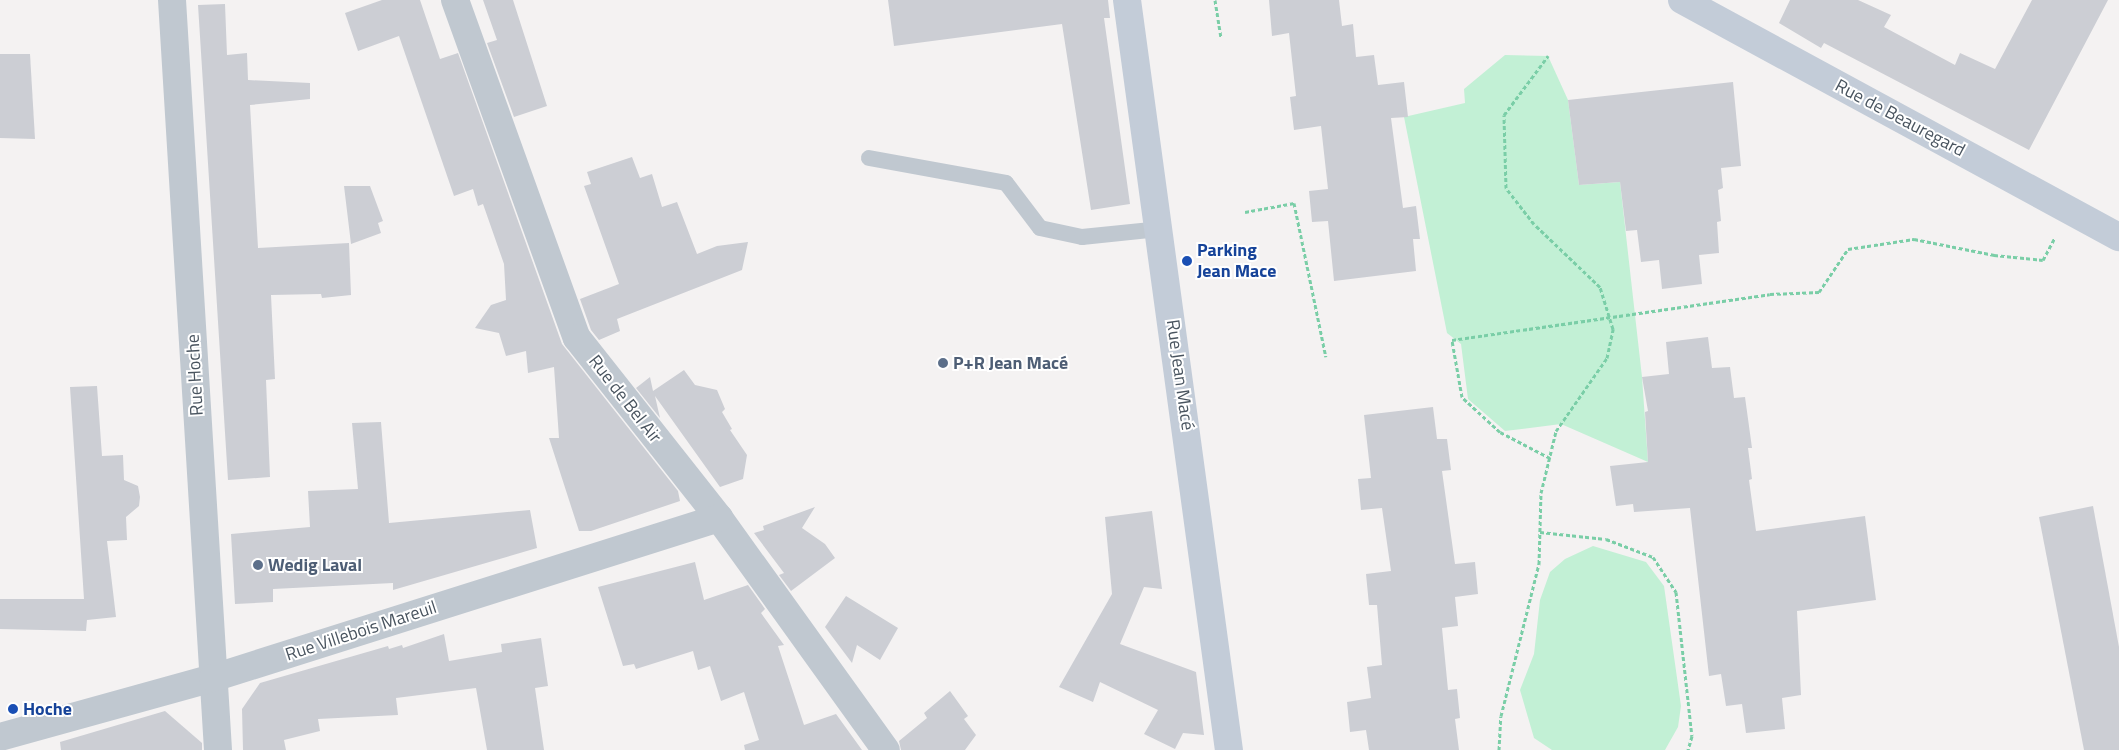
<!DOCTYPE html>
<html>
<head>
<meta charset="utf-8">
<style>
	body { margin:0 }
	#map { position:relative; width:2119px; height:750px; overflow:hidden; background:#f4f2f2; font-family:"Titillium Web",sans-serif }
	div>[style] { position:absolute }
	.green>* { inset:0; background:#c2f0d5 }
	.building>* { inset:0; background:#ccced4 }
	.path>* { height:3px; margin-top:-1.5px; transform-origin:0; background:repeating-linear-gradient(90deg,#7acea7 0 4px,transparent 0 6.5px) }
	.lane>* { height:16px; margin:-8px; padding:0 8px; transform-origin:8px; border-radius:8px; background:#c0c8d0 }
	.street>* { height:28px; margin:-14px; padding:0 14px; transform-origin:14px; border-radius:14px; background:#c0c8d0 }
	.secondary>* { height:28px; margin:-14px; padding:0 14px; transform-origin:14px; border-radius:14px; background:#c3ccd8 }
	.dots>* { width:14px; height:14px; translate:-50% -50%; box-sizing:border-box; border:2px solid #fff; border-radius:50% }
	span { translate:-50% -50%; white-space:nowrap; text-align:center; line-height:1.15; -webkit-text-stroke:4px #fff; paint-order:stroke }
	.street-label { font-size:18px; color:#49545f }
	.transit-label { font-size:18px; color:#164399; font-weight:700 }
	.left { translate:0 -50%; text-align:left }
	.service-label { font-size:18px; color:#4e5e75; font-weight:700 }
</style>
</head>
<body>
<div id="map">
	<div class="green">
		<div style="clip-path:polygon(1505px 55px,1548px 56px,1568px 100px,1579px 185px,1620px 182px,1642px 377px,1648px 462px,1561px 424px,1505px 431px,1468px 399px,1461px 344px,1447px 333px,1404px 117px,1465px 103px,1464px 89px)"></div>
		<div style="clip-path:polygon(1593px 546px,1646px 562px,1664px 586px,1681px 706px,1678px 727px,1665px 750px,1552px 750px,1534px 738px,1520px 690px,1534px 654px,1540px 600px,1550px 572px,1565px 559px)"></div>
	</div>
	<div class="building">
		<div style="clip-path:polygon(382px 0,420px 0,440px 59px,458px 53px,562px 344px,678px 491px,680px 501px,591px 531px,579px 531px,549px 438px,559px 438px,554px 367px,528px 373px,526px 351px,506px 356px,499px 333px,475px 328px,491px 305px,506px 300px,504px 264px,483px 204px,478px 206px,473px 189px,454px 196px,399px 36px,358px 51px,345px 13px)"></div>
		<div style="clip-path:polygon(483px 0,513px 0,547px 106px,514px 117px,487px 43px,497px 40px)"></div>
		<div style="clip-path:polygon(888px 0,1108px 0,1110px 18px,1104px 18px,1130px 204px,1091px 210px,1062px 24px,894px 46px)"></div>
		<div style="clip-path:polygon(1269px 0,1339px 0,1342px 26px,1353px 24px,1356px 57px,1374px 55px,1378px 85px,1404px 82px,1408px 117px,1391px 118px,1403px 208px,1416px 206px,1420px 239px,1413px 239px,1416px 271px,1334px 281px,1328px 221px,1312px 222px,1309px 191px,1328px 189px,1321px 126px,1294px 130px,1290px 97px,1296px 96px,1289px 33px,1272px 36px)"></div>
		<div style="clip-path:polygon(1790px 0,1858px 0,1891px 15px,1884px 27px,1955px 65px,1960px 53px,1995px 69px,2032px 0,2108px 0,2029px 150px,1824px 43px,1821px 48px,1779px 23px)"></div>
		<div style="clip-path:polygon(225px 4px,227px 55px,247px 53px,248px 80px,310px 83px,310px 99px,250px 105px,258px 248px,349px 243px,351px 295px,322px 298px,321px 294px,271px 295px,275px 379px,266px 380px,270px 477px,228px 480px,198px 5px)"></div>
		<div style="clip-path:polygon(0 54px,30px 54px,35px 139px,0 138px)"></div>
		<div style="clip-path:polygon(1733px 82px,1741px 166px,1721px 168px,1723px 188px,1718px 190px,1721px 221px,1717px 222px,1719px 253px,1699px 255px,1702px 284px,1662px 289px,1659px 260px,1641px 262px,1637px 230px,1626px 231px,1620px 182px,1579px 185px,1568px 100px)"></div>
		<div style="clip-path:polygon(632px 157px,640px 178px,652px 174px,662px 207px,677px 202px,697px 254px,717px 246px,748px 242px,742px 270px,617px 319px,620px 331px,599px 340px,591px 330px,580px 299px,619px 284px,584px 186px,591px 184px,587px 172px)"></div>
		<div style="clip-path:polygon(344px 186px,370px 186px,383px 221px,378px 223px,381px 233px,351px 244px)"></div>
		<div style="clip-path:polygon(1708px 337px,1712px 368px,1730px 367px,1734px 398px,1745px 397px,1752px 448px,1748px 448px,1752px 479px,1749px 480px,1756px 531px,1865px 516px,1876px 600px,1797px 611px,1801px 695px,1782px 698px,1785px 729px,1746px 733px,1742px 704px,1726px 706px,1721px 674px,1709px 676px,1690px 508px,1634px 512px,1633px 504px,1616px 506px,1610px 466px,1648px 462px,1645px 412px,1648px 411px,1642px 377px,1669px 374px,1666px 342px)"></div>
		<div style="clip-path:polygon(684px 370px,695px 385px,717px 390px,725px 409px,722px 412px,732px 429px,730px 430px,747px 455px,743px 479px,720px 487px,655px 396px,660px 418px,636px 388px,650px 377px,653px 391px)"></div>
		<div style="clip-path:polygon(97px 386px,102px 456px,123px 455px,124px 480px,138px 486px,140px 497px,139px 506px,126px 517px,127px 540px,107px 541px,116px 617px,87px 620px,86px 631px,0 629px,0 599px,84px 599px,70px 387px)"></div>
		<div style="clip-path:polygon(1433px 407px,1437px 439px,1447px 439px,1451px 470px,1442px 471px,1455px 564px,1475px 562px,1478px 594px,1455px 597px,1458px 626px,1442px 628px,1448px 690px,1457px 689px,1460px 718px,1455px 719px,1459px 750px,1369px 750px,1366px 730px,1350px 732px,1347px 702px,1371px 698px,1367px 667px,1382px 665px,1377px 605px,1369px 605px,1366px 574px,1391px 571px,1382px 508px,1361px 510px,1358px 479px,1371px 478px,1364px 415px)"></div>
		<div style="clip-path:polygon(381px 422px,389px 523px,530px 510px,537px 548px,393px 590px,393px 583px,273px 589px,273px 602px,235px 604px,231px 534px,310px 527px,308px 491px,358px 489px,352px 423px)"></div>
		<div style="clip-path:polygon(2093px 506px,2119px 647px,2119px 750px,2084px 750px,2039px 517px)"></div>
		<div style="clip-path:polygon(815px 507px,802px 528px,825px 544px,835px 558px,791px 591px,779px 575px,784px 573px,754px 533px,764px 530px,763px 526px)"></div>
		<div style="clip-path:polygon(1152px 511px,1162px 589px,1144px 587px,1120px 644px,1196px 672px,1204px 735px,1183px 733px,1175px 749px,1144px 734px,1158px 710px,1100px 682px,1093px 702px,1059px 687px,1112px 594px,1105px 517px)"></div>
		<div style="clip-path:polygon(695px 562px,704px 600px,748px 585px,765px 609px,761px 613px,784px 645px,778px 646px,804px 725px,836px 714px,862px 750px,745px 750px,744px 745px,759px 740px,744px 692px,721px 701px,710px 666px,698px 670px,693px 651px,636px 669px,634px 664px,623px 666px,598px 587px)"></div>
		<div style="clip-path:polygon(846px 596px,898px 628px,880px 660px,857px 645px,852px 663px,825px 627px)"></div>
		<div style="clip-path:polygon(444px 634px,449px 661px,502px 652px,501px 644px,541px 638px,548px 686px,535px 688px,544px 750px,487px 750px,476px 688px,396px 698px,398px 715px,318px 719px,320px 731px,284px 740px,286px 750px,243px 750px,242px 709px,260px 683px,388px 646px,389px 649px,402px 645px,403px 648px)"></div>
		<div style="clip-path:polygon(950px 691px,968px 716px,964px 719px,976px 735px,965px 750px,901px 750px,899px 741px,927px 718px,924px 713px)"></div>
		<div style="clip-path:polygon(165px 711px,202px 743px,202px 750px,61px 750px,60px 742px)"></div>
	</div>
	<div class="path">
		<div style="left:1215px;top:0;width:37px;rotate:81deg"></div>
		<div style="left:1245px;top:212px;width:50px;rotate:-10.4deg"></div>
		<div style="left:1294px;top:203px;width:157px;rotate:78.3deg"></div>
		<div style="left:1550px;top:458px;width:56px;rotate:-152.5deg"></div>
		<div style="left:1500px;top:432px;width:52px;rotate:-137.4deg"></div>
		<div style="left:1462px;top:397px;width:58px;rotate:-100deg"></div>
		<div style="left:1452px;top:340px;width:321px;rotate:-8.2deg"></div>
		<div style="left:1770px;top:294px;width:49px;rotate:-2.3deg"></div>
		<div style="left:1819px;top:292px;width:52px;rotate:-56deg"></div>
		<div style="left:1848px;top:249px;width:67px;rotate:-8.6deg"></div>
		<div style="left:1914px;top:239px;width:82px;rotate:11.3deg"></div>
		<div style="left:1994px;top:255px;width:49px;rotate:5.8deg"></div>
		<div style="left:2043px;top:260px;width:24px;rotate:-62deg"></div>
		<div style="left:1540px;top:532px;width:66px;rotate:6.1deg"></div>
		<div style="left:1606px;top:539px;width:50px;rotate:21deg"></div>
		<div style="left:1653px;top:557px;width:42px;rotate:56.7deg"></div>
		<div style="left:1676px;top:592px;width:145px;rotate:83.7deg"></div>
		<div style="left:1692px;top:736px;width:15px;rotate:106deg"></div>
		<div style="left:1499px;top:750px;width:34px;rotate:-87deg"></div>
		<div style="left:1501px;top:716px;width:157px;rotate:-76deg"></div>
		<div style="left:1539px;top:564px;width:71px;rotate:-88.4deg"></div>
		<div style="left:1541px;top:493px;width:64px;rotate:-76.4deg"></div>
		<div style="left:1556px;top:431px;width:89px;rotate:-55.1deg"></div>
		<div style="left:1607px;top:358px;width:30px;rotate:-78deg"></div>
		<div style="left:1613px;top:329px;width:44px;rotate:-107.2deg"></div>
		<div style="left:1600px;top:287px;width:91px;rotate:-136.3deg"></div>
		<div style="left:1534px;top:224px;width:46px;rotate:-127.9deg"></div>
		<div style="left:1506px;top:188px;width:73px;rotate:-91.6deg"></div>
		<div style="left:1504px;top:115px;width:74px;rotate:-53.3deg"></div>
	</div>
	<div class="lane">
		<div style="left:869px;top:158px;width:139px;rotate:10.3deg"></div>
		<div style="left:1006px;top:183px;width:56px;rotate:52.9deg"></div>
		<div style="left:1040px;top:228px;width:43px;rotate:12.1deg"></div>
		<div style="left:1082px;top:237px;width:77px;rotate:-5.9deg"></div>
	</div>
	<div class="street">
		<div style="left:172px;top:0;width:751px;rotate:86.49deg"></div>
		<div style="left:455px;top:0;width:359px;rotate:70.2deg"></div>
		<div style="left:577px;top:338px;width:229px;rotate:51.7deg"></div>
		<div style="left:719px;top:518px;width:286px;rotate:54.3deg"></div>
		<div style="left:0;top:737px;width:221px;rotate:-15.5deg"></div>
		<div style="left:213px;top:678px;width:531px;rotate:-17.55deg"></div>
	</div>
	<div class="secondary">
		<div style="left:1127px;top:0;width:757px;rotate:82.26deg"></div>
		<div style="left:1682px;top:0;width:497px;rotate:28.5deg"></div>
	</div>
	<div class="dots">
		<div style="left:1187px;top:261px;background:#1a4fb4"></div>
		<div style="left:943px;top:363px;background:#5c6f8a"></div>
		<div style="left:258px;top:565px;background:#5c6f8a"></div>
		<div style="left:13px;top:709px;background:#1a4fb4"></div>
	</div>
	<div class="street-label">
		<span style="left:1900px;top:118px;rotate:28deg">Rue de Beauregard</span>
		<span style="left:195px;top:375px;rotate:-93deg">Rue Hoche</span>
		<span style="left:1180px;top:375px;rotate:82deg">Rue Jean Macé</span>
		<span style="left:625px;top:399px;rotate:52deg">Rue de Bel Air</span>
		<span style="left:361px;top:631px;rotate:-18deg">Rue Villebois Mareuil</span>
	</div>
	<div class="transit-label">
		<span class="left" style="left:1197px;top:261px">Parking<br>Jean Mace</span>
		<span class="left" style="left:23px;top:709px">Hoche</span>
	</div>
	<div class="service-label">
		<span class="left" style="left:953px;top:363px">P+R Jean Macé</span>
		<span class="left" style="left:268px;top:565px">Wedig Laval</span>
	</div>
</div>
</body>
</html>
